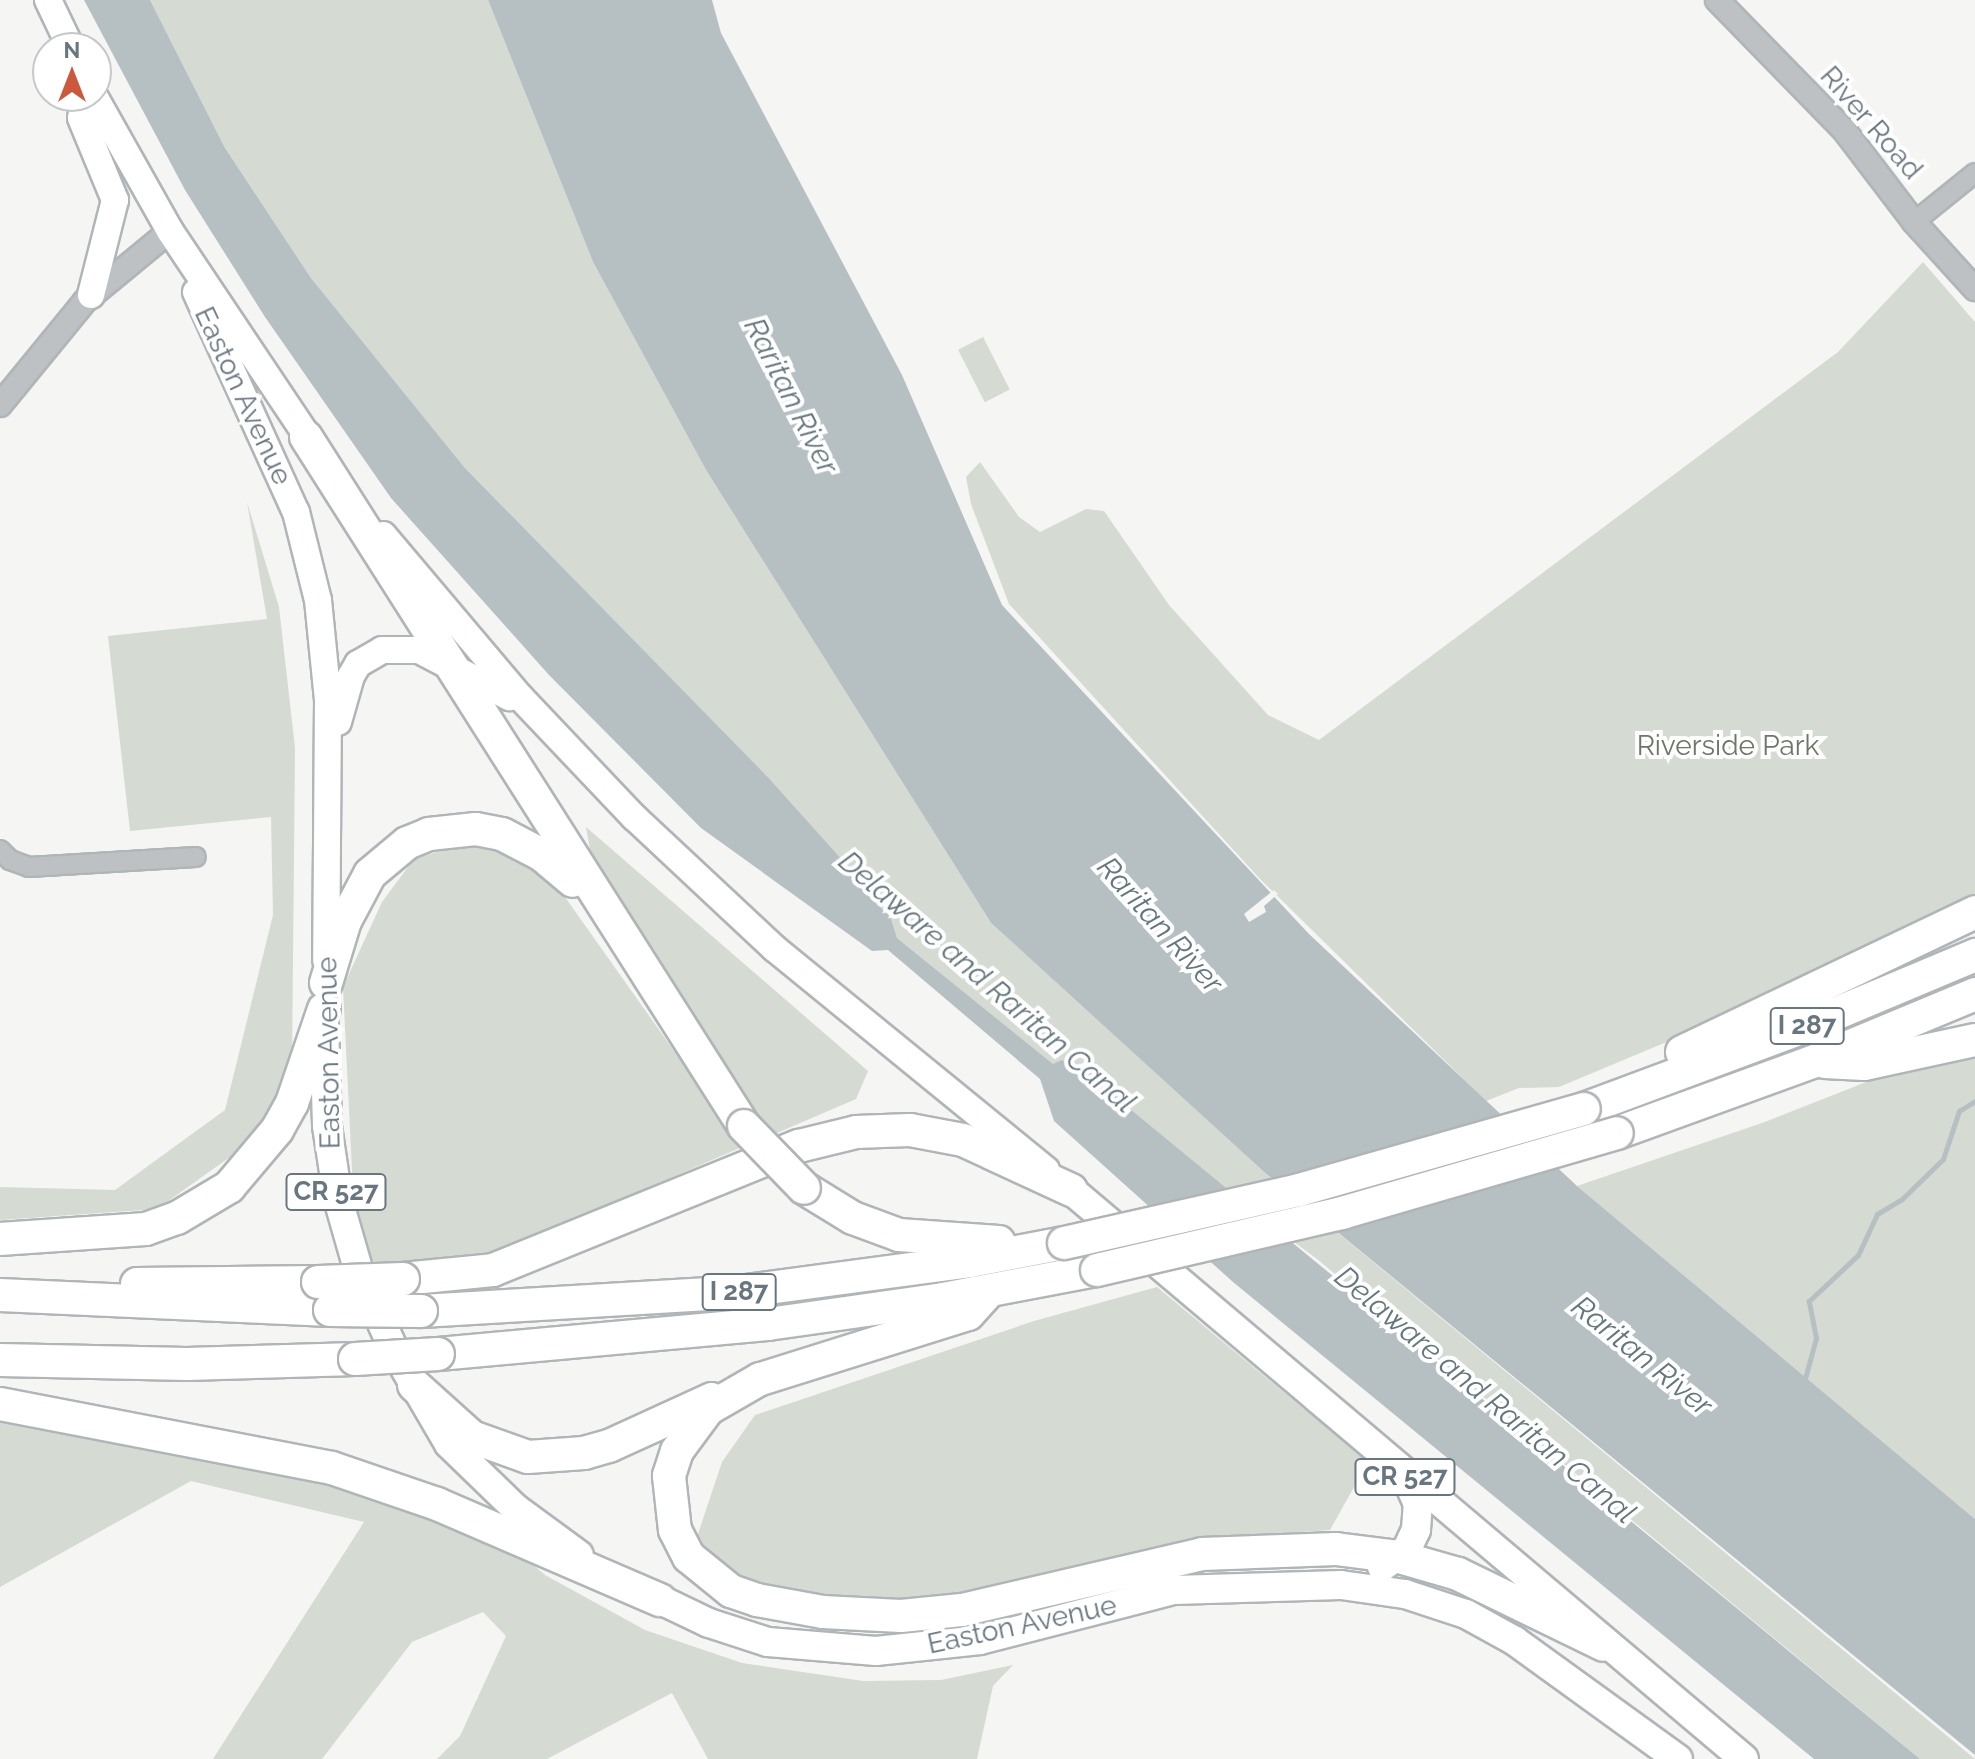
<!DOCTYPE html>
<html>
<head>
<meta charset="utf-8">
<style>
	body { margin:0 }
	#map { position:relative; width:1975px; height:1759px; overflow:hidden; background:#f5f5f3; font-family:Raleway,sans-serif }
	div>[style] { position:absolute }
	.green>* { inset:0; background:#d5dad2; transform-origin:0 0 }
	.water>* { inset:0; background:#b6c0c3 }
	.pier>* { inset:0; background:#f5f5f3 }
	.stream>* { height:5px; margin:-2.5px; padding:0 2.5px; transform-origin:2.5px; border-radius:2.5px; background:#b6c0c3 }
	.roads { filter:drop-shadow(2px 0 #b0b5b8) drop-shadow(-2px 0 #b0b5b8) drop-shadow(0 2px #b0b5b8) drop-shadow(0 -2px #b0b5b8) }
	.minor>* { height:18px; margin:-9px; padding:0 9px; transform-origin:9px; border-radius:9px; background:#bdc1c4 }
	.tertiary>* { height:22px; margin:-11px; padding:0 11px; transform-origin:11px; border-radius:11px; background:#bdc1c4 }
	.secondary>* { height:26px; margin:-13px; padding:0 13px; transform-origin:13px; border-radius:13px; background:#fff }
	.primary>* { height:28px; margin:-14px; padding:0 14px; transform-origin:14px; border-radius:14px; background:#fff }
	.motorway>* { height:32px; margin:-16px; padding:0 16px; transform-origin:16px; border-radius:16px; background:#fff }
	.bridges { filter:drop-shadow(2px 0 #b1b4b7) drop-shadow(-2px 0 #b1b4b7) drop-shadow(0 2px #b1b4b7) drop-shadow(0 -2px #b1b4b7) }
	.motorway-bridge>* { height:32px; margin:-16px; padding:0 16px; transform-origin:16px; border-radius:16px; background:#fff }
	span { translate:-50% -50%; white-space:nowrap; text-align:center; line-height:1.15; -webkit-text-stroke:8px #fff; paint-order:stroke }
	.shield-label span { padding:2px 6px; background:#fff; border:2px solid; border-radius:6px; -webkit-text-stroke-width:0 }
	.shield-label { font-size:26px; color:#687680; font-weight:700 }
	.street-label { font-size:28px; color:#687680 }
	.park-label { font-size:28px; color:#6a7866 }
	.water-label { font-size:30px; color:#64777c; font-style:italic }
	.north { position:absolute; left:32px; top:32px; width:80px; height:80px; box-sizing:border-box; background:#fff; border:2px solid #c3c8cc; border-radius:50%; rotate:0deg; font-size:22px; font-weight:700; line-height:32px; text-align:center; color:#687680 }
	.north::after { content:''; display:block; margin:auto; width:28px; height:36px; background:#cc593c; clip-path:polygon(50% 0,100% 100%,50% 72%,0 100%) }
</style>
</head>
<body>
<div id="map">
	<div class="green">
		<div style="clip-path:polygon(150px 0,488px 0,593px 262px,706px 470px,991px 923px,1263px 1171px,1975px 1759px,1920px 1759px,1317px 1259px,1053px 1064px,897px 938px,889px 912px,767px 776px,465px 468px,311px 278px,225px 148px)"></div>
		<div style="clip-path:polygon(1923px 262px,1975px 322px,1975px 896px,1786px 992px,1559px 1087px,1519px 1088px,1486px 1101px,1260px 879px,1009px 604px,971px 504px,966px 477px,980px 462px,1019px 517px,1040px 532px,1086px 509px,1104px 511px,1169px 605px,1268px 715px,1319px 740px,1838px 352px)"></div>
		<div style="left:983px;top:337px;width:59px;height:28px;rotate:63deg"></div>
		<div style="clip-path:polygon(247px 502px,279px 607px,295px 748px,292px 1065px,258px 1137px,157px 1209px,0 1220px,0 1187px,115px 1190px,225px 1110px,273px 915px,271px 817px,130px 831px,108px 636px,267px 619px)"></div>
		<div style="clip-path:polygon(586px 827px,868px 1071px,856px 1099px,770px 1136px,594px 873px)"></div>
		<div style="clip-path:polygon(467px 843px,538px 859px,742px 1147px,481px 1260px,372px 1266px,353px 1190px,343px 987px,382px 902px,414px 859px)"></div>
		<div style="clip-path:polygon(1964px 1058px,1975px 1058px,1975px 1519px,1577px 1186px,1765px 1122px,1884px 1075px)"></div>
		<div style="clip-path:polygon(1157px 1287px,1368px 1462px,1330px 1530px,1246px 1536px,1067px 1569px,968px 1600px,832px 1602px,711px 1576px,695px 1543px,722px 1462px,755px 1415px,1034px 1321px)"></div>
		<div style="clip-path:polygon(0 1421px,305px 1473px,518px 1552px,545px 1575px,645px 1630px,742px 1663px,863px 1681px,941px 1680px,1013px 1665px,993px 1686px,977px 1759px,708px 1759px,672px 1693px,547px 1759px,437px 1759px,460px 1736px,506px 1636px,483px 1612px,412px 1642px,322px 1759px,213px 1759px,364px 1522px,191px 1481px,0 1587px)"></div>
	</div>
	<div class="water">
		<div style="clip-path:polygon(84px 0,150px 0,225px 148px,311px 278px,465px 468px,767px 776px,889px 912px,897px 938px,1053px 1064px,1062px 1060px,1102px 1086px,1920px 1759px,1814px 1759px,1233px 1282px,1054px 1121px,1040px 1079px,888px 950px,872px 951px,701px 828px,549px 675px,391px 498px,265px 317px,185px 190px)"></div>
		<div style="clip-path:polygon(488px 0,712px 0,721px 33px,902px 375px,1002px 605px,1309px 934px,1577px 1186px,1975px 1519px,1975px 1755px,1263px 1171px,991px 923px,706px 470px,593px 262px)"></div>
	</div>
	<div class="pier">
		<div style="clip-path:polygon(1274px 890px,1278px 894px,1264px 906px,1266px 912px,1249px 922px,1244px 914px)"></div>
	</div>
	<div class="stream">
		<div style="left:1804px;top:1382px;width:46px;rotate:-74.7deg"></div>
		<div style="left:1816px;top:1338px;width:38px;rotate:-101deg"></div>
		<div style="left:1809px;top:1301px;width:67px;rotate:-43.2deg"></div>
		<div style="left:1858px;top:1255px;width:45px;rotate:-65.1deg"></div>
		<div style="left:1877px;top:1214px;width:29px;rotate:-31deg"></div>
		<div style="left:1902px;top:1199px;width:57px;rotate:-44.3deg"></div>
		<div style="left:1943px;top:1159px;width:51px;rotate:-71.6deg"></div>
		<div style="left:1959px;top:1111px;width:19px;rotate:-32deg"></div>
	</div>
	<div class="roads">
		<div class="minor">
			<div style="left:1914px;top:222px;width:78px;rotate:-38.8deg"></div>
			<div style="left:0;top:850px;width:14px;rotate:45deg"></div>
			<div style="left:10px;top:860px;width:20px;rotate:20deg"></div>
			<div style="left:29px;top:867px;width:167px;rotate:-3.4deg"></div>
		</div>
		<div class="tertiary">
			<div style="left:1717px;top:0;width:182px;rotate:45.7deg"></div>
			<div style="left:1844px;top:130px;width:116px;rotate:52.7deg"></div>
			<div style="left:1914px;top:222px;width:91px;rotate:47.7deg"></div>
			<div style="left:0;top:405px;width:134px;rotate:-50.7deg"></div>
			<div style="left:85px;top:301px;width:110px;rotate:-39.5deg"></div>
		</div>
		<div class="secondary">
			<div style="left:48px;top:0;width:53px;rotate:64.4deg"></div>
			<div style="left:85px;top:96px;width:22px;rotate:100deg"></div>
			<div style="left:81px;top:118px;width:89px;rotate:67.5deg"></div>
			<div style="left:115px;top:200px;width:98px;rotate:104.2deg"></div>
			<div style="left:94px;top:96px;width:155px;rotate:60.6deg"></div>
			<div style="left:170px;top:231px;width:265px;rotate:56.2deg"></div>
			<div style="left:196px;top:292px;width:242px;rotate:65.6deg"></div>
			<div style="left:296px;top:512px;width:91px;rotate:76deg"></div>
			<div style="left:318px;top:600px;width:100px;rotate:84.3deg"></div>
			<div style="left:328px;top:700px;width:260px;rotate:90.4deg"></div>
			<div style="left:383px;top:535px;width:212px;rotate:49.8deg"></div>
			<div style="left:520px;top:697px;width:166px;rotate:46.5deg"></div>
			<div style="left:634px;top:817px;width:192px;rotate:43.1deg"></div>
			<div style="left:774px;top:948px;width:351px;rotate:39.2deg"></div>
			<div style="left:338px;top:722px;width:48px;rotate:-74.2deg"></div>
			<div style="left:351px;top:676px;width:14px;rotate:-60deg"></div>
			<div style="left:358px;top:664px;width:28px;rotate:-30deg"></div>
			<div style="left:382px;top:650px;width:37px"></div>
			<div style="left:419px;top:650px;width:102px;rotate:27.6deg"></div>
		</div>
		<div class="primary">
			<div style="left:324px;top:1024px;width:102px;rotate:88.3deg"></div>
			<div style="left:327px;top:1126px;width:74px;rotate:81.4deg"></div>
			<div style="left:338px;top:1199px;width:76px;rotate:74deg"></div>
			<div style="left:359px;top:1272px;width:83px;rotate:65.9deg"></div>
			<div style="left:393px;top:1348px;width:111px;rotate:59.7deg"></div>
			<div style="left:449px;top:1444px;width:92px;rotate:44.1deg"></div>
			<div style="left:515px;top:1508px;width:79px;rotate:36.3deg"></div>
			<div style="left:1071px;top:1190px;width:881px;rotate:40.21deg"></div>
			<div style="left:1382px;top:1567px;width:31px;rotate:-36deg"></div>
			<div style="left:1407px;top:1549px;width:21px;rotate:-65deg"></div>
			<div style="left:1416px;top:1530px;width:26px;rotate:-86deg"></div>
			<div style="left:1418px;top:1504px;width:27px;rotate:-114deg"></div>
			<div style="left:640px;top:1590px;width:76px;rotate:25.6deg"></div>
			<div style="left:709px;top:1623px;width:62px;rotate:17.9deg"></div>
			<div style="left:768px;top:1642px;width:108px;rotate:4.8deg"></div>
			<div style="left:876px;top:1651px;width:105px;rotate:-6deg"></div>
			<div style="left:980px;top:1640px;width:200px;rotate:-14.5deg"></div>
			<div style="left:1174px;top:1590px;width:167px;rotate:-1.7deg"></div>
			<div style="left:1341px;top:1585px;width:65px;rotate:8deg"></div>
			<div style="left:1405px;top:1594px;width:64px;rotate:18.2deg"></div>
			<div style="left:1466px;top:1614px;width:56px;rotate:28.9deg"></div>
			<div style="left:1515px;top:1641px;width:201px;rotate:35.9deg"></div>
		</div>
		<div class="motorway">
			<div style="left:306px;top:437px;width:816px;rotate:57.56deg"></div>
			<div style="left:326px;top:983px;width:65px;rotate:-73deg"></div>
			<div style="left:345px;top:921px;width:53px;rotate:-62deg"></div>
			<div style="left:370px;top:874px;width:48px;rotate:-40deg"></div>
			<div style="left:407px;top:843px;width:24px;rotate:-22deg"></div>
			<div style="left:429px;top:834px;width:47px;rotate:-6.1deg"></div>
			<div style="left:476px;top:829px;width:26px;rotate:11deg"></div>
			<div style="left:502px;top:834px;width:45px;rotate:27.7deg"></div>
			<div style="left:542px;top:855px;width:40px;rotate:40deg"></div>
			<div style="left:1682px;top:1052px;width:325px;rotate:-25.5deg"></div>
			<div style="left:1825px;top:1062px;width:39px;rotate:3deg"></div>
			<div style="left:1864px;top:1064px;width:114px;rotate:-12.2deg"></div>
			<div style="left:1584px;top:1109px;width:235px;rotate:-20.4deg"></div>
			<div style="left:1804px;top:1027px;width:186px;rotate:-22.8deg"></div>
			<div style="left:1617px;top:1133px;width:208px;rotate:-20deg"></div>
			<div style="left:1812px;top:1062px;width:177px;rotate:-22.6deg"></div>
			<div style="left:804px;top:1188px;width:57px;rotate:31.5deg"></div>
			<div style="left:853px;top:1218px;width:49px;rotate:20.3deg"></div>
			<div style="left:899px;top:1235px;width:100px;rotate:4deg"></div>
			<div style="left:0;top:1239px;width:146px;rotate:-3.9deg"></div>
			<div style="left:146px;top:1229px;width:33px;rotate:-20deg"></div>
			<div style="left:177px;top:1218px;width:61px;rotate:-30.8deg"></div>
			<div style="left:229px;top:1187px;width:75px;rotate:-49.9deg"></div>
			<div style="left:277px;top:1130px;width:31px;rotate:-61deg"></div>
			<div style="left:292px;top:1103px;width:99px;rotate:-71.2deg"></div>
			<div style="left:403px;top:1279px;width:90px;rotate:-5.7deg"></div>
			<div style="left:493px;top:1270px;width:330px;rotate:-22.1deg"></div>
			<div style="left:799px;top:1146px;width:59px;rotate:-13.8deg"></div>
			<div style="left:856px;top:1132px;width:54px;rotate:-2.1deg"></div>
			<div style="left:910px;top:1130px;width:54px;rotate:10.7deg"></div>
			<div style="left:963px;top:1140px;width:119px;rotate:24.8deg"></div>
			<div style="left:137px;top:1284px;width:181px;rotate:-0.6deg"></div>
			<div style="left:989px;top:1291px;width:31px;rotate:132deg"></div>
			<div style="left:968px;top:1314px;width:218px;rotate:162.6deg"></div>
			<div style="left:760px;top:1379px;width:60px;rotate:150deg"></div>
			<div style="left:708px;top:1409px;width:52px;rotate:126.4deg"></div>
			<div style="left:677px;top:1451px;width:26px;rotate:108deg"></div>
			<div style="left:669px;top:1476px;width:54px;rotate:83.7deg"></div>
			<div style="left:675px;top:1530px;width:30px;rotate:63deg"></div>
			<div style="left:689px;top:1557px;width:54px;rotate:39deg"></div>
			<div style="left:731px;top:1591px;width:28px;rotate:19deg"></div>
			<div style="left:757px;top:1600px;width:67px;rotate:10.3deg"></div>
			<div style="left:823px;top:1612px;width:78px;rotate:2.9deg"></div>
			<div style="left:901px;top:1616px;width:61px;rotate:-5.6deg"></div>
			<div style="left:962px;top:1610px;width:246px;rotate:-13.1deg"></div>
			<div style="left:1202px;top:1554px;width:134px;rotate:-2.1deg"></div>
			<div style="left:1336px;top:1549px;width:64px;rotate:7.2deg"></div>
			<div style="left:1399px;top:1557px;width:61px;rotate:16.1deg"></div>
			<div style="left:1458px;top:1574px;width:162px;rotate:25.9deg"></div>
			<div style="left:0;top:1295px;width:330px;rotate:2.6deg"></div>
			<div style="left:421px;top:1311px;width:318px;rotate:-3.4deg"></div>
			<div style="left:738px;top:1292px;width:234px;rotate:-7.6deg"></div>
			<div style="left:970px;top:1261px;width:96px;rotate:-10.8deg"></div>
			<div style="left:438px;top:1354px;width:331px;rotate:-5.2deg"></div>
			<div style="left:768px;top:1324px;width:177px;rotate:-8.1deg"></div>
			<div style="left:943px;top:1299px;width:157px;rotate:-10.7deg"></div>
			<div style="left:0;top:1360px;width:187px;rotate:1.2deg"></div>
			<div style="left:187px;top:1364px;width:168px;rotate:-1.7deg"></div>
			<div style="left:414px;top:1385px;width:78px;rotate:41.9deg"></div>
			<div style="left:472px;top:1437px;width:59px;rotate:19.7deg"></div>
			<div style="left:528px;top:1457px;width:56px;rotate:-4.1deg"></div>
			<div style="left:584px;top:1453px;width:26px;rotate:-16deg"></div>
			<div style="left:609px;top:1446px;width:113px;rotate:-24.5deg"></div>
			<div style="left:0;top:1404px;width:338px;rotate:10.9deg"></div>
			<div style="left:332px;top:1468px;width:111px;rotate:18.9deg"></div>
			<div style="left:437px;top:1504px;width:243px;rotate:23.3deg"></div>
		</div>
	</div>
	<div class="bridges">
		<div class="motorway-bridge">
			<div style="left:744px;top:1126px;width:86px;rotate:45.9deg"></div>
			<div style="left:1064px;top:1243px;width:241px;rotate:-12.7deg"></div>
			<div style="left:1299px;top:1190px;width:296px;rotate:-15.9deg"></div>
			<div style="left:1097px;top:1270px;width:252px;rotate:-13.1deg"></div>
			<div style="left:1342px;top:1213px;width:286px;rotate:-16.2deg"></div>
			<div style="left:318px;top:1282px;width:85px;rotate:-2deg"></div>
			<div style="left:330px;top:1310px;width:91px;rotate:0.6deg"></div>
			<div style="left:355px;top:1359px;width:83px;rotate:-3.4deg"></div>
		</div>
	</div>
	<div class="shield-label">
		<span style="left:1807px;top:1026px">I 287</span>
		<span style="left:336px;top:1192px">CR 527</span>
		<span style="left:739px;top:1292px">I 287</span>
		<span style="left:1405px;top:1477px">CR 527</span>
	</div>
	<div class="street-label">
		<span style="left:1871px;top:123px;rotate:49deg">River Road</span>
		<span style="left:243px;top:396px;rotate:65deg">Easton Avenue</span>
		<span style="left:329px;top:1053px;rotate:-91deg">Easton Avenue</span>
		<span style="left:1022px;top:1625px;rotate:-12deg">Easton Avenue</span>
	</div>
	<div class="park-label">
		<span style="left:1728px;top:746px">Riverside Park</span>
	</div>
	<div class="water-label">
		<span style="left:791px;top:396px;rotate:63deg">Raritan River</span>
		<span style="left:1160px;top:925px;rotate:48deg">Raritan River</span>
		<span style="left:987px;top:982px;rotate:41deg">Delaware and Raritan Canal</span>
		<span style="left:1642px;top:1356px;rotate:39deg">Raritan River</span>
		<span style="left:1485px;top:1395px;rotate:40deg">Delaware and Raritan Canal</span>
	</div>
	<div class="north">N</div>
</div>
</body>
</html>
